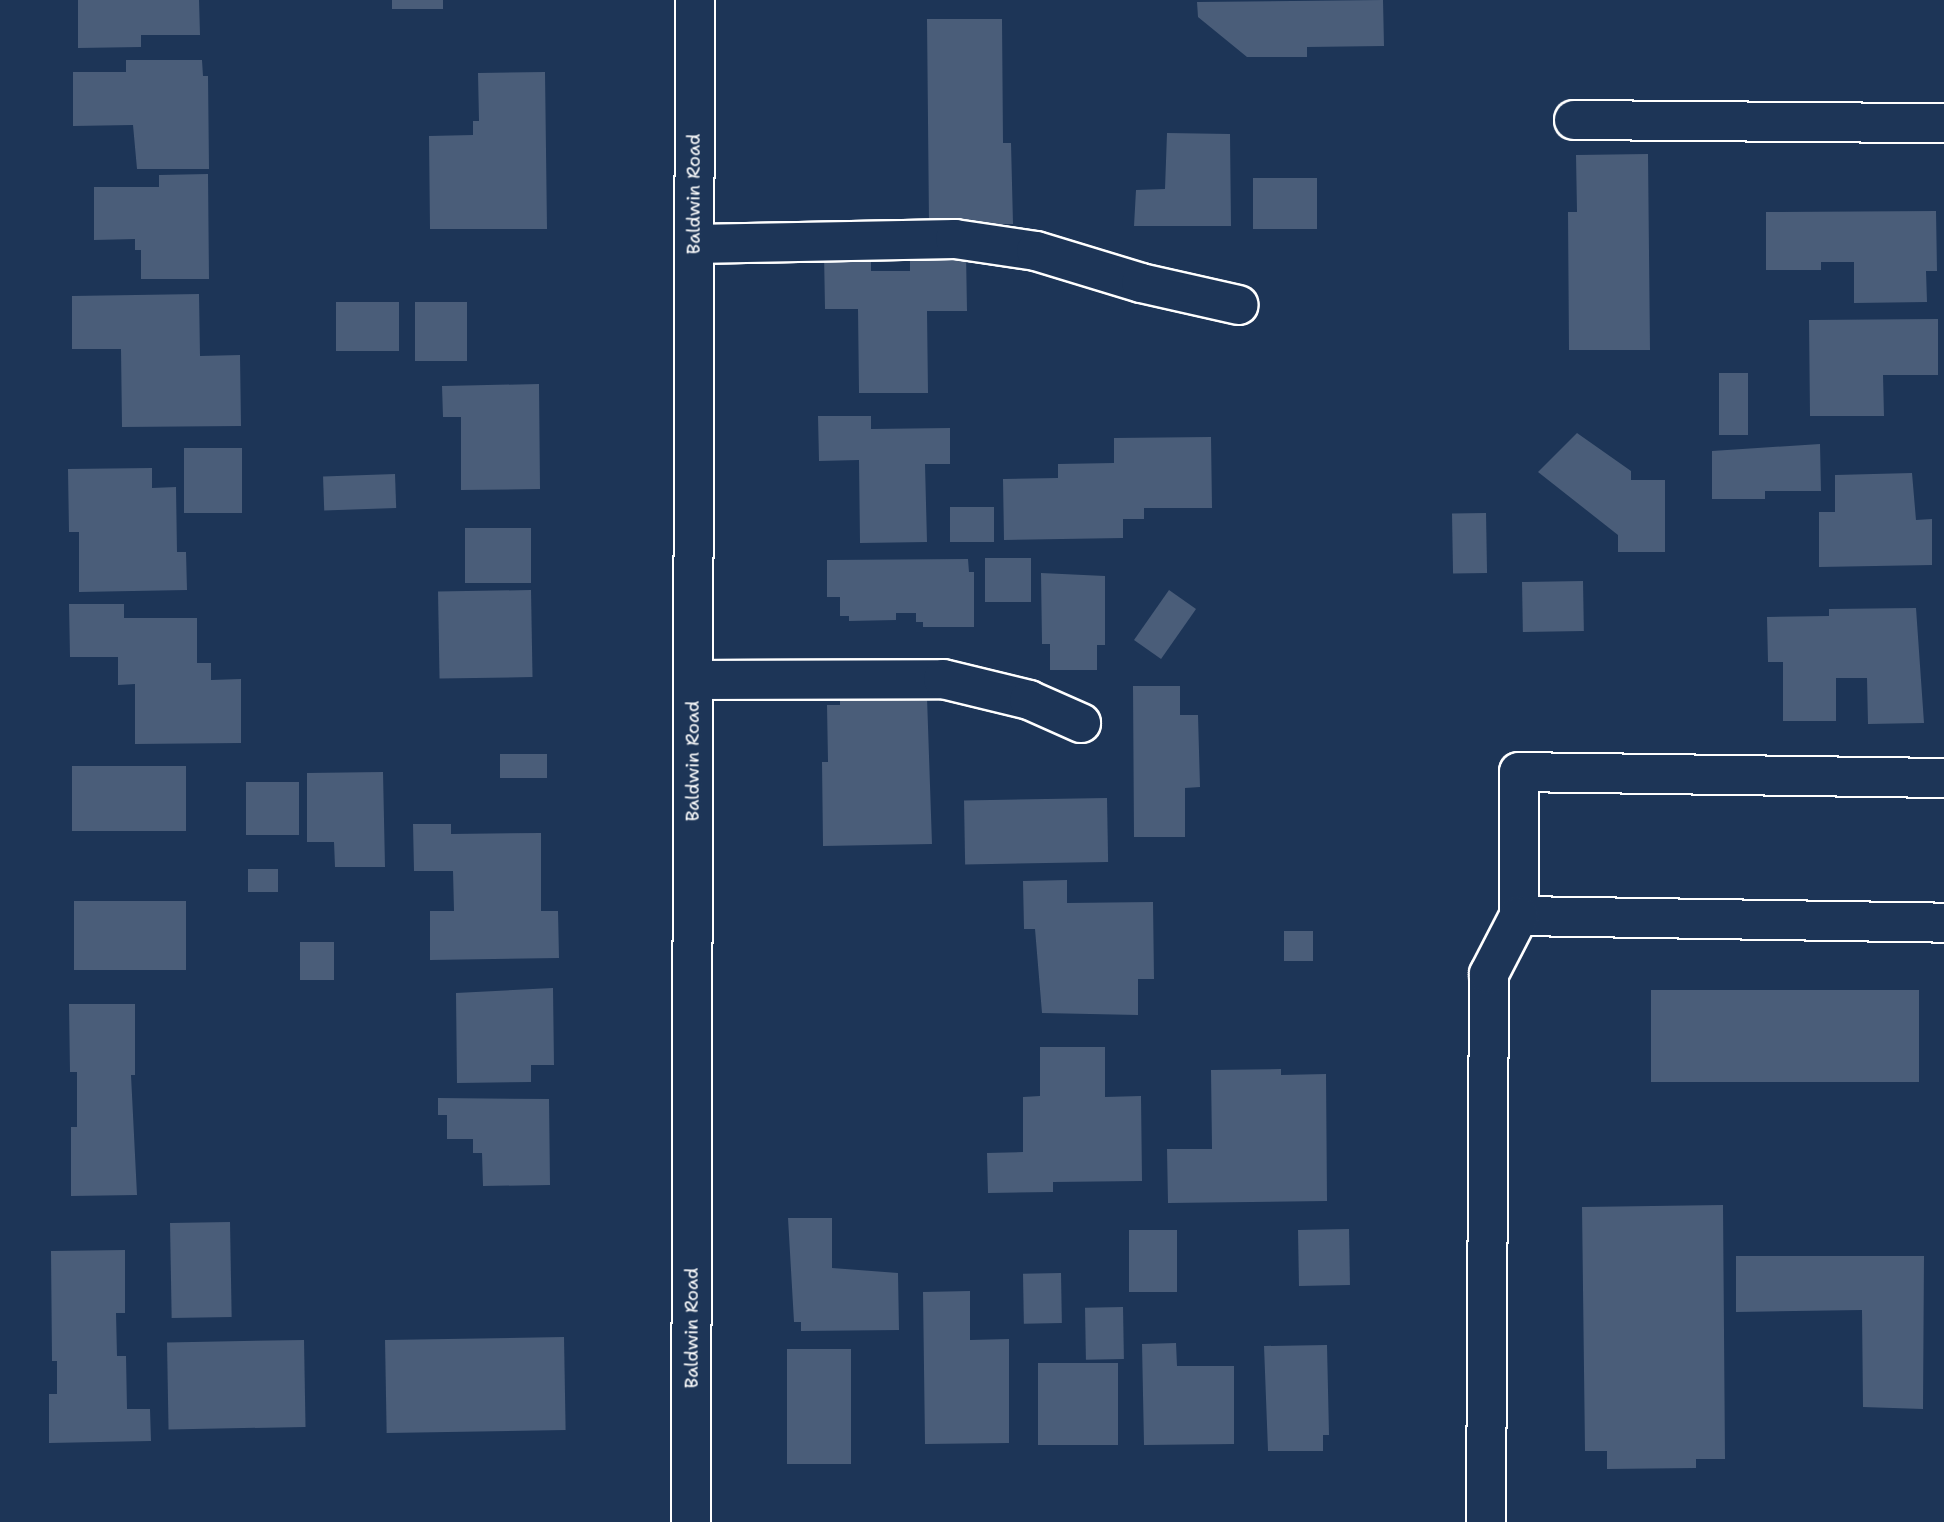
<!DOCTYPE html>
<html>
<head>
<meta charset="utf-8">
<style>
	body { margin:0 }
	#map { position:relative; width:1944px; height:1522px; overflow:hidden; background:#1d3557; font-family:"Shantell Sans",sans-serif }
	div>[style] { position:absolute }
	.building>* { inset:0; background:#4a5d79; transform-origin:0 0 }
	.roads { filter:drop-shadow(2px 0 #fff) drop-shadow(-2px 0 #fff) drop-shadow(0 2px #fff) drop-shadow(0 -2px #fff) }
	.minor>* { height:38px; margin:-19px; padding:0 19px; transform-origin:19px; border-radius:19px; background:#1d3557 }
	span { translate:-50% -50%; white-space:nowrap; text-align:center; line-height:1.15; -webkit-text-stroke:5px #1d3557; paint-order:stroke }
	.street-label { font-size:18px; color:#fff }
</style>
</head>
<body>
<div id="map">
	<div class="building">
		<div style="clip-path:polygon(78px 0,199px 0,200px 35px,141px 35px,141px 47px,78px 48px)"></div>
		<div style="left:392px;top:0;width:51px;height:9px"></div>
		<div style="clip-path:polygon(1383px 0,1384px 46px,1307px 47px,1307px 57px,1247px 57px,1198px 17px,1197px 2px)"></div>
		<div style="clip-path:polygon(927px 19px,1002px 19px,1003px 143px,1011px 143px,1013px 224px,929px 224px)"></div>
		<div style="clip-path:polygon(126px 60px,202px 60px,203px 76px,208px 76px,209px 169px,137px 169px,133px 125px,73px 126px,73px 72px,126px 72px)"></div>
		<div style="clip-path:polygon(545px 72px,547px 229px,430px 229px,429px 136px,473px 135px,473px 121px,479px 121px,478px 73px)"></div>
		<div style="clip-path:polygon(1167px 133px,1230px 134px,1231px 226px,1134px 226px,1136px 190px,1165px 189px)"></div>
		<div style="clip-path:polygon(1648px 154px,1650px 350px,1569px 350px,1568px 212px,1577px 212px,1576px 155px)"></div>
		<div style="clip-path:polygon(208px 174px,209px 279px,141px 279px,141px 250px,135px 250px,135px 239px,94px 240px,94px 187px,159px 187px,159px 175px)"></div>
		<div style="left:1253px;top:178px;width:64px;height:51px"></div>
		<div style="clip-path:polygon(1936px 211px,1937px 271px,1926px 271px,1927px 302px,1854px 303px,1854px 262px,1821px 262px,1821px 270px,1766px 270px,1766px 212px)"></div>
		<div style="clip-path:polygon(910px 252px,966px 252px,967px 311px,927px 311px,928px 393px,859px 393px,858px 309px,825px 309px,824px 253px,871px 253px,871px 271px,910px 271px)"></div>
		<div style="clip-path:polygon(199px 294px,200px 356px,240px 355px,241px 426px,122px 427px,121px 349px,72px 349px,72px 296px)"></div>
		<div style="left:399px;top:302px;width:49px;height:63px;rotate:90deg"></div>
		<div style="left:415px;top:302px;width:52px;height:59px"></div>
		<div style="clip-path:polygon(1938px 319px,1938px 375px,1883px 375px,1884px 416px,1810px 416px,1809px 320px)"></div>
		<div style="left:1719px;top:373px;width:29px;height:62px"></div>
		<div style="clip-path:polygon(539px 384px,540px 489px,461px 490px,461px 417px,443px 417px,442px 386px)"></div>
		<div style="clip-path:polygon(818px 416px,871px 416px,871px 429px,950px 428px,950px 464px,925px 464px,927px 542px,860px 543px,859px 460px,819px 461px)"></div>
		<div style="clip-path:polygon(1577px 433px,1631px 471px,1631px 480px,1665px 480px,1665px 552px,1618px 552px,1618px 535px,1538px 472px)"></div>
		<div style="clip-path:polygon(1211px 437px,1212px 508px,1144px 508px,1144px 519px,1123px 519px,1123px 538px,1004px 540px,1003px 479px,1058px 478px,1058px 464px,1114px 463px,1114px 438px)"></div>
		<div style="clip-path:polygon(1820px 444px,1821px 491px,1765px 491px,1765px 499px,1712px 499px,1712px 451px)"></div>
		<div style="left:184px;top:448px;width:58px;height:65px"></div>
		<div style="clip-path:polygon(152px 468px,152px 488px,176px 487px,177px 552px,186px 552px,187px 590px,79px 592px,79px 532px,69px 532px,68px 469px)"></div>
		<div style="clip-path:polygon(1912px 473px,1916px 520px,1932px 519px,1932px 565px,1819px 567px,1819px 512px,1835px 512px,1835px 475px)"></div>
		<div style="left:395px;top:474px;width:34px;height:72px;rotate:88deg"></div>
		<div style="left:994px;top:507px;width:35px;height:44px;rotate:90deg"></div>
		<div style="left:1486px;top:513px;width:60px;height:34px;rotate:89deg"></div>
		<div style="left:531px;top:528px;width:55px;height:66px;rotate:90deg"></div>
		<div style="left:985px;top:558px;width:46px;height:44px"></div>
		<div style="clip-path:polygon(968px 559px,969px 572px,974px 572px,974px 627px,923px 627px,923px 622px,916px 622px,916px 613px,896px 613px,896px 620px,849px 621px,849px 616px,840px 616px,840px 597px,827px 597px,827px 560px)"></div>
		<div style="clip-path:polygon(1041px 573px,1105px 576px,1105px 645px,1097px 645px,1097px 670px,1050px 670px,1050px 644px,1042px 644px)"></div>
		<div style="left:1583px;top:581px;width:50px;height:61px;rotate:89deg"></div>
		<div style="left:531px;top:590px;width:87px;height:93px;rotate:89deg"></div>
		<div style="left:1169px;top:590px;width:33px;height:61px;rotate:35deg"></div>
		<div style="clip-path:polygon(69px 604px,124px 604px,124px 618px,197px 618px,197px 663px,211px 663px,211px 680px,241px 679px,241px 743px,135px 744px,135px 684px,118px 685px,118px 657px,70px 657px)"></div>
		<div style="clip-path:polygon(1916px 608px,1924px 723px,1868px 724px,1867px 678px,1836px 678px,1836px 721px,1783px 721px,1783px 662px,1768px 662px,1767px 617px,1829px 616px,1829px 609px)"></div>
		<div style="clip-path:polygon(1133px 686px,1180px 686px,1180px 715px,1198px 715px,1200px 787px,1185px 788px,1185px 837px,1134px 837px)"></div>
		<div style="clip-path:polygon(840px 691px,927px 697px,932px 844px,823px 846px,822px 762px,828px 762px,827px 705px,840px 705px)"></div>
		<div style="left:547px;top:754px;width:24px;height:47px;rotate:90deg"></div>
		<div style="left:186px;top:766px;width:65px;height:114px;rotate:90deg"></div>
		<div style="clip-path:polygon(383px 772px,385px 867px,335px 867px,334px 842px,307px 842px,307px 773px)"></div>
		<div style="left:299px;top:782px;width:53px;height:53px;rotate:90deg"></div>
		<div style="left:1107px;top:798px;width:64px;height:143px;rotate:89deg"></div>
		<div style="clip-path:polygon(413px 824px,451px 824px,451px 834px,541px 833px,541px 911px,558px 911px,559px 958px,430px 960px,430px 911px,454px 911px,453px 871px,414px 871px)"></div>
		<div style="left:248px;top:869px;width:30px;height:23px"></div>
		<div style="clip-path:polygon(1067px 880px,1067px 903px,1153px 902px,1154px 979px,1138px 979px,1138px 1015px,1042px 1013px,1035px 929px,1024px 929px,1023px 881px)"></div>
		<div style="left:186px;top:901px;width:69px;height:112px;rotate:90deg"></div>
		<div style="left:1313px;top:931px;width:30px;height:29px;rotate:90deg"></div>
		<div style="left:300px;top:942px;width:34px;height:38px"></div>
		<div style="clip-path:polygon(553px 988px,554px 1065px,531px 1065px,531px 1082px,457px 1083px,456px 993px)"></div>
		<div style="left:1651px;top:990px;width:268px;height:92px"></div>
		<div style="clip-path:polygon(69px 1004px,135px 1004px,135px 1075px,131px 1075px,137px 1195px,71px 1196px,71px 1127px,77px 1127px,77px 1072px,70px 1072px)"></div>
		<div style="clip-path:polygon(1040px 1047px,1105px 1047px,1105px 1097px,1141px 1096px,1142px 1181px,1053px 1182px,1053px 1192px,988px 1193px,987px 1153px,1023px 1152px,1023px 1097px,1040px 1096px)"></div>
		<div style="clip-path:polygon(1281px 1069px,1281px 1075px,1326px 1074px,1327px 1201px,1168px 1203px,1167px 1149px,1212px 1149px,1211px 1070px)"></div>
		<div style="clip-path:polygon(438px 1098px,549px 1099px,550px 1185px,483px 1186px,482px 1153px,473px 1153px,473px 1139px,447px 1139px,447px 1115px,438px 1115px)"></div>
		<div style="clip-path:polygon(1723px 1205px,1725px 1459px,1696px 1459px,1696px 1468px,1607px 1469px,1607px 1451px,1585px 1451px,1582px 1207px)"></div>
		<div style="clip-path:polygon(788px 1218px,832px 1218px,832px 1268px,898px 1273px,899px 1330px,801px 1331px,801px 1322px,794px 1322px)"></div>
		<div style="left:230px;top:1222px;width:95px;height:60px;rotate:89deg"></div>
		<div style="left:1349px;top:1229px;width:56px;height:51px;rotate:89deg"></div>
		<div style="left:1129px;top:1230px;width:48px;height:62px"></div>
		<div style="clip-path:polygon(125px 1250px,125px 1313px,116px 1313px,117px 1356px,126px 1356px,127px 1409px,150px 1409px,151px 1441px,49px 1443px,49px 1394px,57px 1394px,57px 1361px,52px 1361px,51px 1251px)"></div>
		<div style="clip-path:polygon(1736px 1256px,1924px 1256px,1923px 1409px,1863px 1407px,1862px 1310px,1736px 1312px)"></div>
		<div style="left:1061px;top:1273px;width:50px;height:38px;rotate:89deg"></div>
		<div style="clip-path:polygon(970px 1291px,970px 1340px,1009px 1339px,1009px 1443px,925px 1444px,923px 1292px)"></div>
		<div style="left:1123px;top:1307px;width:52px;height:38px;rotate:89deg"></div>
		<div style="left:564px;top:1337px;width:93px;height:179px;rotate:89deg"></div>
		<div style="left:304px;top:1340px;width:87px;height:137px;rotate:89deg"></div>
		<div style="clip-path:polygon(1176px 1343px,1177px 1366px,1234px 1366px,1234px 1444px,1144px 1445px,1142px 1344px)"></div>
		<div style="clip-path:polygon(1327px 1345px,1329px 1435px,1323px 1435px,1323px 1451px,1268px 1451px,1264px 1346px)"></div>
		<div style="left:787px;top:1349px;width:64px;height:115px"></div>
		<div style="left:1038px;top:1363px;width:80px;height:82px"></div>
	</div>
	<div class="roads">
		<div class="minor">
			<div style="left:1574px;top:120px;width:370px;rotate:0.5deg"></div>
			<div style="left:694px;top:244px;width:261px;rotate:-1.1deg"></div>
			<div style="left:955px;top:239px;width:82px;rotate:8.4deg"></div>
			<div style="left:1036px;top:251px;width:110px;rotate:16.9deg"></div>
			<div style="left:1141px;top:283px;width:100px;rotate:12.7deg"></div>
			<div style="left:693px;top:680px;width:250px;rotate:-0.2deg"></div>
			<div style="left:943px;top:679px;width:89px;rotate:13.7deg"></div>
			<div style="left:1029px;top:700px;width:57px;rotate:23.9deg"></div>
			<div style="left:1944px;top:778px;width:425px;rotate:-179.2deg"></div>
			<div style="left:1519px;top:772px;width:144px;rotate:90deg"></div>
			<div style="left:1519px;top:916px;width:425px;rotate:0.9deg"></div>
			<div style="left:691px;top:1522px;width:1522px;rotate:-89.85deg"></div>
			<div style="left:1486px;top:1522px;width:548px;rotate:-89.69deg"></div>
			<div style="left:1489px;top:974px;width:65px;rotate:-62.7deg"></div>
		</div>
	</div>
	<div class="street-label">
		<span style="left:694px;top:194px;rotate:-90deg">Baldwin Road</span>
		<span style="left:693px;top:761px;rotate:-90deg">Baldwin Road</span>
		<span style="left:692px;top:1328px;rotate:-90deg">Baldwin Road</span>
	</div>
</div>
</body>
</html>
